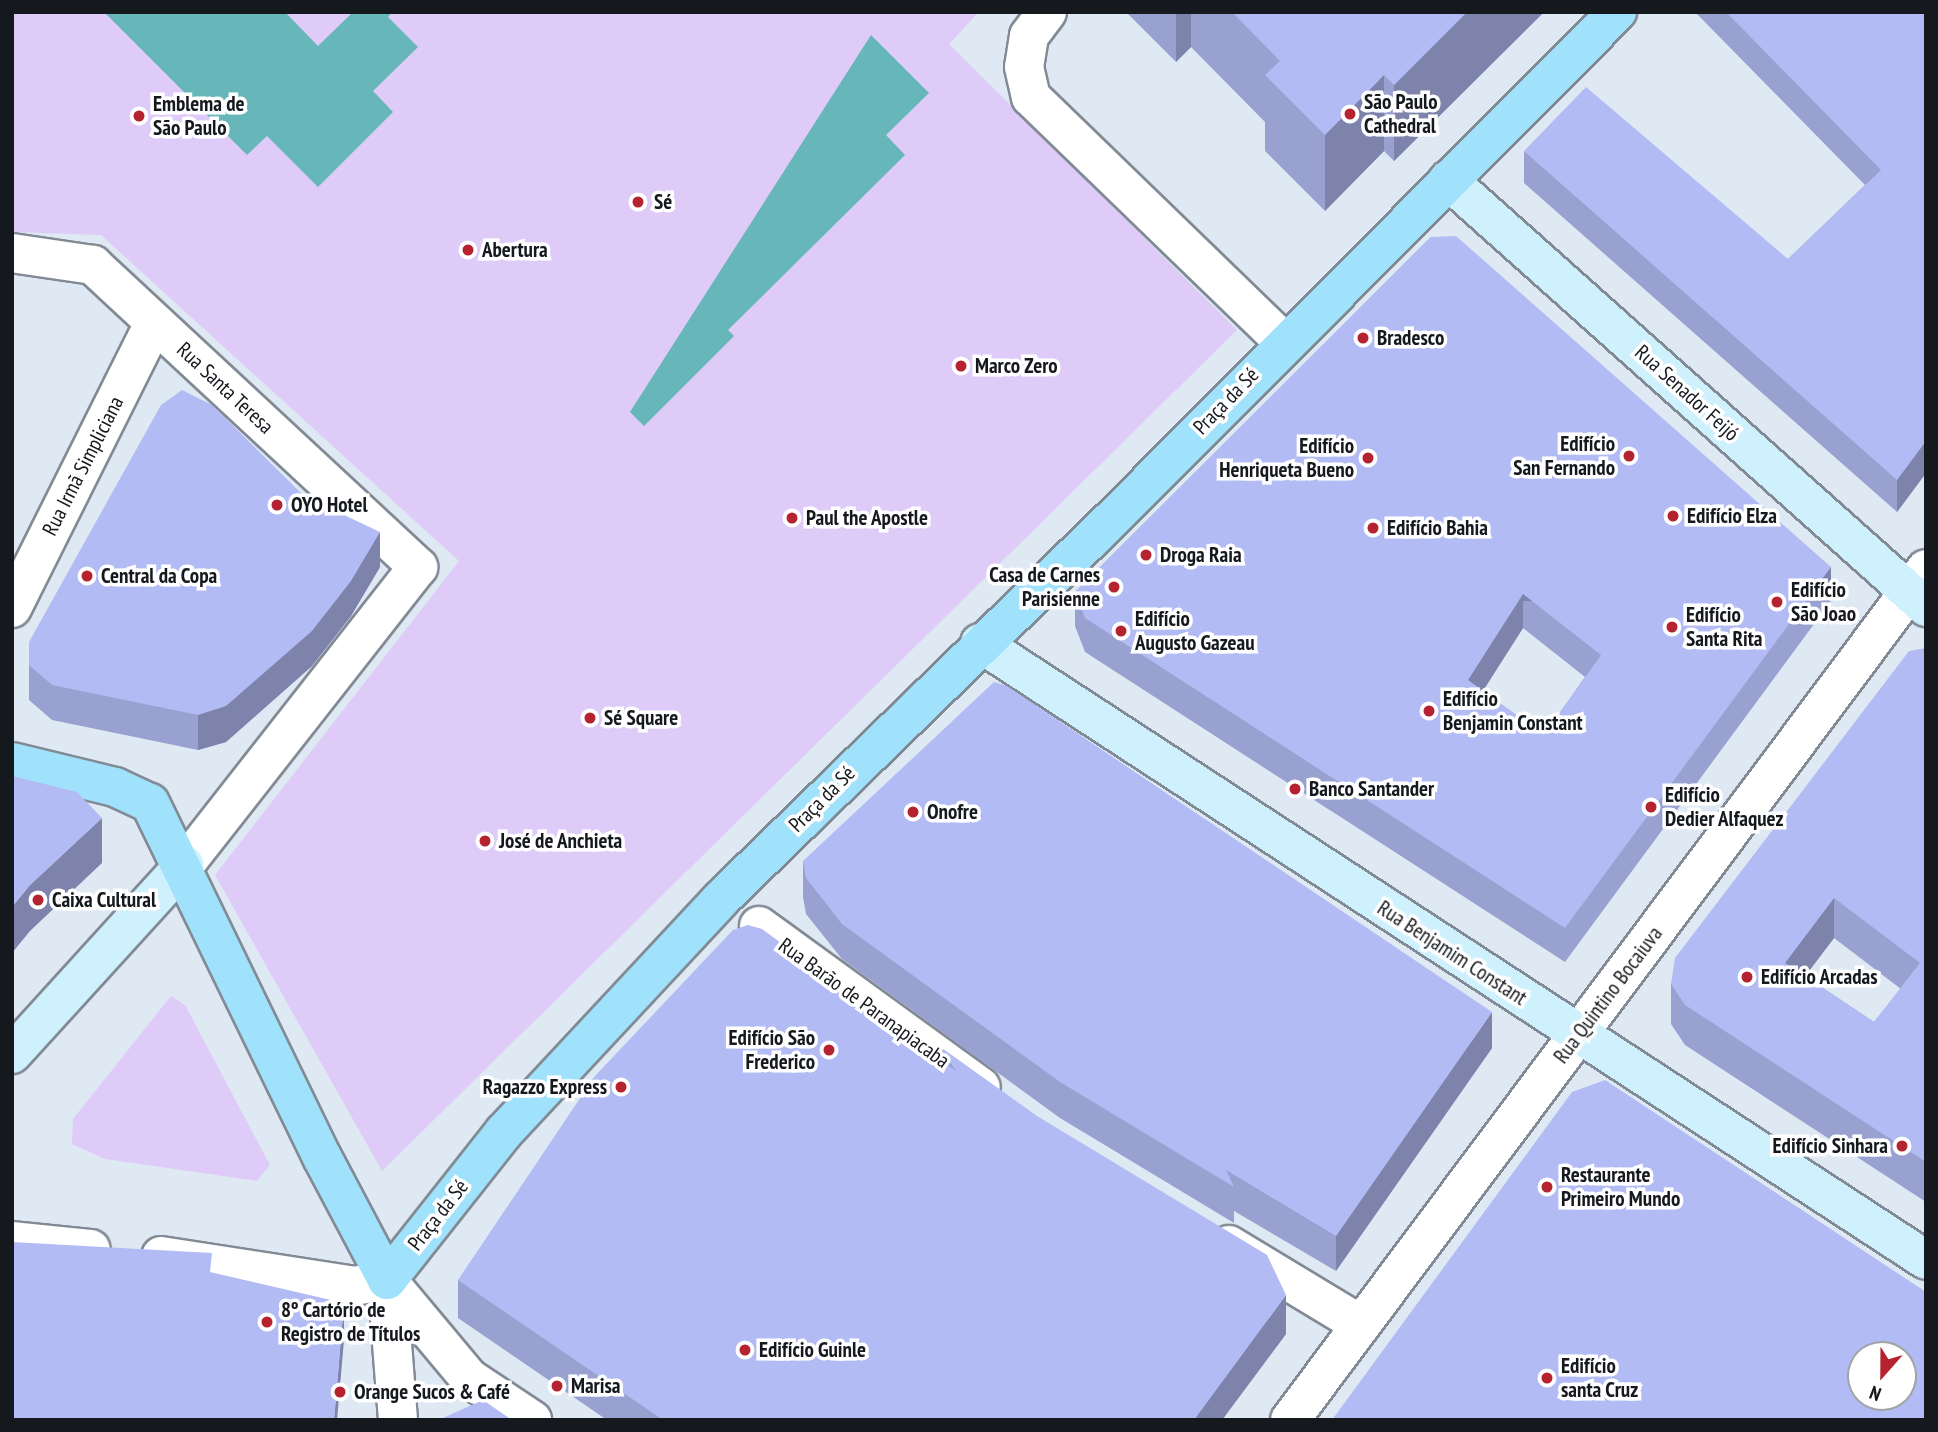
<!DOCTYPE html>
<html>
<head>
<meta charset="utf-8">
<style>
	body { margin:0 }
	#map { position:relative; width:1938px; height:1432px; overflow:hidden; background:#dfe9f4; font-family:"PT Sans Narrow",sans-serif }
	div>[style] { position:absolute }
	.green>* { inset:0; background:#decbf8 }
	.water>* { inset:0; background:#66b6ba }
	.roads { filter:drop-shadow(2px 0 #828b95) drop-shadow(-2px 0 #828b95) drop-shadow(0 2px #828b95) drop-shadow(0 -2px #828b95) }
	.street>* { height:38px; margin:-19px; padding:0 19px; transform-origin:19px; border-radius:19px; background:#fff }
	.secondary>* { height:38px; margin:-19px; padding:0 19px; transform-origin:19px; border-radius:19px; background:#cff1fd }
	.primary>* { height:38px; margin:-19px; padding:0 19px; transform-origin:19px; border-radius:19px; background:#a0e2fb }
	.wall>* { inset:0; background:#99a1d1 }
	.shaded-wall>* { inset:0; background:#7d83aa; transform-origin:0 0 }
	.building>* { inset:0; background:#b2bbf3 }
	.dots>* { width:19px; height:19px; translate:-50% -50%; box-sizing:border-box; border:4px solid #fff; border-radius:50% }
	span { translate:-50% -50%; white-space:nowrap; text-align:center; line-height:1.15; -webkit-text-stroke:7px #fff; paint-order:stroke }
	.poi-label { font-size:21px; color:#15181c; font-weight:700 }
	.left { translate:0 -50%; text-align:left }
	.right { translate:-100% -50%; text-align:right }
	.street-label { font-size:21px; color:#15181c }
	.frame { position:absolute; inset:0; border:14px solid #15181c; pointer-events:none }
	.north { position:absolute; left:1847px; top:1341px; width:70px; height:70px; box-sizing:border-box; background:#fff; border:2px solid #a1a3a4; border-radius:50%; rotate:201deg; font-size:19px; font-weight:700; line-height:28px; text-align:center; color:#15181c }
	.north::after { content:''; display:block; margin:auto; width:24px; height:32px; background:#b52330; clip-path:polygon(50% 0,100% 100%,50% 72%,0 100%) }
</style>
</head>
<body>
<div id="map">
	<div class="green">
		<div style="clip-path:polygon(12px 12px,979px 12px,949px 44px,1237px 330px,382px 1171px,215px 875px,459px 561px,101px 235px,12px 232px)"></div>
		<div style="clip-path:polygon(171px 996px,185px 1005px,270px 1165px,257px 1181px,105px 1159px,72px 1144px,73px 1119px)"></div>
	</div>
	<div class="water">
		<div style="clip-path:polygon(104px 12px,285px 12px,318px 46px,353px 12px,392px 12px,388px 17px,418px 47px,373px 91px,393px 112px,318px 187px,267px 136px,247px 155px)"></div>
		<div style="clip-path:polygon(871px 35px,929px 93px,886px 135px,905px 155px,728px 330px,734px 336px,644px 426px,630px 412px)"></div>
	</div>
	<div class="roads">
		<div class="street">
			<div style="left:1047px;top:12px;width:30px;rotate:127deg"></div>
			<div style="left:1029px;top:36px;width:31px;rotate:99deg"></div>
			<div style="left:1024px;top:67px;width:31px;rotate:77deg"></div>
			<div style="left:1031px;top:97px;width:352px;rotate:44.1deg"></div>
			<div style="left:12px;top:253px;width:82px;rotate:8.4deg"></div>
			<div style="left:93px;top:265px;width:444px;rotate:42.9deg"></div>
			<div style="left:418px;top:567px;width:379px;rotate:128.1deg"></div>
			<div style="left:12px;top:608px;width:318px;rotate:-63.5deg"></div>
			<div style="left:759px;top:926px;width:274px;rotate:36deg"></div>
			<div style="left:12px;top:1241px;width:79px;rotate:5.8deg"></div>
			<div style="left:1229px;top:1245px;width:154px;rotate:31.2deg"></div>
			<div style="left:161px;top:1256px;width:195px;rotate:8.8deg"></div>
			<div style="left:354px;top:1286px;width:34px;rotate:-10deg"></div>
			<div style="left:387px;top:1280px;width:128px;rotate:50.1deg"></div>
			<div style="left:469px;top:1378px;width:76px;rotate:33.7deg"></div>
			<div style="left:387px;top:1280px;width:140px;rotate:85.5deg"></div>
			<div style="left:1290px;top:1420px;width:1062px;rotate:-53.23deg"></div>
		</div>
		<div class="secondary">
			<div style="left:1448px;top:180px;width:641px;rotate:41.77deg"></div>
			<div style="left:980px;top:643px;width:1129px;rotate:33.11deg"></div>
			<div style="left:12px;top:1054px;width:256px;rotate:-47.7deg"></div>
		</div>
		<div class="primary">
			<div style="left:12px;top:762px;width:106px;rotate:13.6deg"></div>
			<div style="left:115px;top:787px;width:38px;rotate:25deg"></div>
			<div style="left:150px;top:803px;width:394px;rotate:64.1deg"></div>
			<div style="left:322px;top:1157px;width:139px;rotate:62.1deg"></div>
			<div style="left:387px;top:1280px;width:189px;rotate:-51.7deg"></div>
			<div style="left:504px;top:1132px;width:318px;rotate:-47deg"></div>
			<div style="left:721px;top:899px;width:551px;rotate:-44.19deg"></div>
			<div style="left:1116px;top:515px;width:710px;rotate:-45.11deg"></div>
		</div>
	</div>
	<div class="wall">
		<div style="clip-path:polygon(1126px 12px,1544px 12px,1394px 161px,1384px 151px,1325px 211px,1265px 151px,1265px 122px,1191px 47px,1176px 62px)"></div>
		<div style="clip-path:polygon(1695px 12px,1926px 12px,1926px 473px,1897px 512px,1524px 183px,1524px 151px,1788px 259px,1865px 185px)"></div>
		<div style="clip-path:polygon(evenodd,1431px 237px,1831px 601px,1565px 962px,1085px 652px,1075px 626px,1075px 592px,1431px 237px,1523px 628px,1585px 677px,1544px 735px,1483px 691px,1523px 628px)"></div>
		<div style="clip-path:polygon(304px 496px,380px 567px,351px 616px,312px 666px,226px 742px,198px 750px,52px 720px,29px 700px,29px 642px)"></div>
		<div style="clip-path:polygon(evenodd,1926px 648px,1926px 1202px,1685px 1045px,1671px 1024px,1671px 984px,1926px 648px,1834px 938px,1901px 989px,1874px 1022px,1805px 976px,1834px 938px)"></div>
		<div style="clip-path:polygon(803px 861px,1492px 1048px,1336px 1271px,1234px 1211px,1234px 1223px,1060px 1118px,842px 959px,806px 914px,803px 897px)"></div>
		<div style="clip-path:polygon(939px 1046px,1286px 1334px,1222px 1420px,607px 1420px,458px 1318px,458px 1280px,939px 1059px)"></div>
	</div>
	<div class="shaded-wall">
		<div style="clip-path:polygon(1176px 12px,1191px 12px,1191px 47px,1176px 62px)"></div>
		<div style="clip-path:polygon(1467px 12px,1544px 12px,1394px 161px,1394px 85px)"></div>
		<div style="clip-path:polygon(1384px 75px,1384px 151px,1325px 211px,1325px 135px)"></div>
		<div style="clip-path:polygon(1926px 441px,1926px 473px,1897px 512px,1897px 480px)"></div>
		<div style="clip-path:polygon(380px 532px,380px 567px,351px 616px,312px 666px,226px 742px,198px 750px,198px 715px)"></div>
		<div style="left:1831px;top:567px;width:34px;height:448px;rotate:90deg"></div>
		<div style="clip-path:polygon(1523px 594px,1523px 628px,1468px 714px,1468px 680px)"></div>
		<div style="clip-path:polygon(102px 818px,102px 863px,30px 931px,12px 953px,12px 907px,30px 885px)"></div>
		<div style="clip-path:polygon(1834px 898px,1834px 938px,1785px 1003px,1785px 963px)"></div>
		<div style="clip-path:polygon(1492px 1012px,1492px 1048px,1336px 1271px,1336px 1236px)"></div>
		<div style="clip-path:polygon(1286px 1295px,1286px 1334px,1222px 1420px,1194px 1420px)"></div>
		<div style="clip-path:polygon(344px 1303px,344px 1340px,337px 1420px,334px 1420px)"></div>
	</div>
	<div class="building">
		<div style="clip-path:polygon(1232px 12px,1467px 12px,1394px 85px,1384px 75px,1325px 135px,1265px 75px,1280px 61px)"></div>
		<div style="clip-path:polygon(1726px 12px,1926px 12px,1926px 441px,1897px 480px,1524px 151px,1586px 87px,1788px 259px,1881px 170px)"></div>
		<div style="clip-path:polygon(evenodd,1456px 236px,1831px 567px,1565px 928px,1085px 618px,1075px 592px,1431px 237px,1456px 236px,1523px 594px,1601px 655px,1544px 735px,1468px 680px,1523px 594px)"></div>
		<div style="clip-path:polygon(182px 390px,212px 405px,304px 496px,380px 532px,351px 581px,312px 631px,226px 706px,198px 715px,52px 685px,29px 665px,29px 642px,161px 405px)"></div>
		<div style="clip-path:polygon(evenodd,1926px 648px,1926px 1162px,1685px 1005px,1671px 984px,1675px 958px,1909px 651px,1926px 648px,1834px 898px,1920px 963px,1874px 1022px,1785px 963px,1834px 898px)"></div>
		<div style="clip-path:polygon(994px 682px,1007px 686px,1492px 1012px,1336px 1236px,1226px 1170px,1234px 1187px,1060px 1082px,842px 924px,806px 878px,803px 861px)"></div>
		<div style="clip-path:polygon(12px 776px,77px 792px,102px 818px,30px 885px,12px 907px)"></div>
		<div style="clip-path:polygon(748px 925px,762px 929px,956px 1071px,939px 1046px,1037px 1116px,1267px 1255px,1286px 1295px,1194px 1420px,663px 1420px,458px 1280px,595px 1076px,733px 930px)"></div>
		<div style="clip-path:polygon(evenodd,1605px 1080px,1926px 1292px,1926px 1420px,1332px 1420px,1572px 1092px,1605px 1080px,1861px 1355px,1903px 1355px,1903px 1397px,1861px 1397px,1861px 1355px)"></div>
		<div style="clip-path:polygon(12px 1242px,212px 1253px,210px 1272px,344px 1303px,334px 1420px,12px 1420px)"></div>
		<div style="clip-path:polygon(483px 1400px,512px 1420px,443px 1420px,443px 1418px)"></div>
	</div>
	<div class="dots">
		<div style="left:1350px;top:114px;background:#b52330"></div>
		<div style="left:139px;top:116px;background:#b52330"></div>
		<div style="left:638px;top:202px;background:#b52330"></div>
		<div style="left:468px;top:250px;background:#b52330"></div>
		<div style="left:1363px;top:338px;background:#b52330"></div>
		<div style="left:961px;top:366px;background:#b52330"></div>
		<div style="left:1629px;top:456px;background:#b52330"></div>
		<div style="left:1368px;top:458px;background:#b52330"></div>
		<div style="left:277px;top:505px;background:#b52330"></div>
		<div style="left:1673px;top:516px;background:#b52330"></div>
		<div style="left:792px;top:518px;background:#b52330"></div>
		<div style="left:1373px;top:528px;background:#b52330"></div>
		<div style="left:1146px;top:555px;background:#b52330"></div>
		<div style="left:87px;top:576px;background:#b52330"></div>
		<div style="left:1114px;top:587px;background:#b52330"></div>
		<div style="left:1777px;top:602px;background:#b52330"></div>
		<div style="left:1672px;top:627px;background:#b52330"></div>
		<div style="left:1121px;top:631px;background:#b52330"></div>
		<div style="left:1429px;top:711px;background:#b52330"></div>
		<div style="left:590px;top:718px;background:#b52330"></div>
		<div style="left:1295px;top:789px;background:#b52330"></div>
		<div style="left:1651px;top:807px;background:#b52330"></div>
		<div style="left:913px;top:812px;background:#b52330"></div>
		<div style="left:485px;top:841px;background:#b52330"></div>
		<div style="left:38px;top:900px;background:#b52330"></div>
		<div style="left:1747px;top:977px;background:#b52330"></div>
		<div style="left:829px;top:1050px;background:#b52330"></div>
		<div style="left:621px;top:1087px;background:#b52330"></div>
		<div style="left:1902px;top:1146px;background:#b52330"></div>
		<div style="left:1547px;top:1187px;background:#b52330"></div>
		<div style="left:267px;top:1322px;background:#b52330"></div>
		<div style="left:745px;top:1350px;background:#b52330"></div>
		<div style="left:1547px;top:1378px;background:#b52330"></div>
		<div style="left:557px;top:1386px;background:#b52330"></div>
		<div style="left:340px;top:1392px;background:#b52330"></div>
	</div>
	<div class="poi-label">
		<span class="left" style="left:1364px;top:114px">São Paulo<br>Cathedral</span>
		<span class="left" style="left:153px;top:116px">Emblema de<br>São Paulo</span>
		<span class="left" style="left:654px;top:202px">Sé</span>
		<span class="left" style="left:482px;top:250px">Abertura</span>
		<span class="left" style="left:1377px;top:338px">Bradesco</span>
		<span class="left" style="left:975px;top:366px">Marco Zero</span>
		<span class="right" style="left:1615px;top:456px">Edifício<br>San Fernando</span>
		<span class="right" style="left:1354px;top:458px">Edifício<br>Henriqueta Bueno</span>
		<span class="left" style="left:291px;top:505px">OYO Hotel</span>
		<span class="left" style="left:1687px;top:516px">Edifício Elza</span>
		<span class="left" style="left:806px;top:518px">Paul the Apostle</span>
		<span class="left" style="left:1387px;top:528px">Edifício Bahia</span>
		<span class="left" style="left:1160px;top:555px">Droga Raia</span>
		<span class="right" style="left:1100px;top:587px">Casa de Carnes<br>Parisienne</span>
		<span class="left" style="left:101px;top:576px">Central da Copa</span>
		<span class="left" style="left:1791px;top:602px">Edifício<br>São Joao</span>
		<span class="left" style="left:1686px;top:627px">Edifício<br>Santa Rita</span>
		<span class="left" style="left:1135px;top:631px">Edifício<br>Augusto Gazeau</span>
		<span class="left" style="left:1443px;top:711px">Edifício<br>Benjamin Constant</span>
		<span class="left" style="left:604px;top:718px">Sé Square</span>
		<span class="left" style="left:1309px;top:789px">Banco Santander</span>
		<span class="left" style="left:1665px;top:807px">Edifício<br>Dedier Alfaquez</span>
		<span class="left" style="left:927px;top:812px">Onofre</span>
		<span class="left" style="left:499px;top:841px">José de Anchieta</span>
		<span class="left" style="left:52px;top:900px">Caixa Cultural</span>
		<span class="left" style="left:1761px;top:977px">Edifício Arcadas</span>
		<span class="right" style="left:815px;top:1050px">Edifício São<br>Frederico</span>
		<span class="right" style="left:607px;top:1087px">Ragazzo Express</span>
		<span class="right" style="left:1888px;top:1146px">Edifício Sinhara</span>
		<span class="left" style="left:1561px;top:1187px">Restaurante<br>Primeiro Mundo</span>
		<span class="left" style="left:281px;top:1322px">8º Cartório de<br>Registro de Títulos</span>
		<span class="left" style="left:759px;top:1350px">Edifício Guinle</span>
		<span class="left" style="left:1561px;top:1378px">Edifício<br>santa Cruz</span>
		<span class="left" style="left:571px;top:1386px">Marisa</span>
		<span class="left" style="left:354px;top:1392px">Orange Sucos &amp; Café</span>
	</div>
	<div class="street-label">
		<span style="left:225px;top:388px;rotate:43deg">Rua Santa Teresa</span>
		<span style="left:1687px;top:393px;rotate:42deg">Rua Senador Feijó</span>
		<span style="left:1226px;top:401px;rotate:-46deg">Praça da Sé</span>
		<span style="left:83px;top:466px;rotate:-63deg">Rua Irmã Simpliciana</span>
		<span style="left:822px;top:799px;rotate:-45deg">Praça da Sé</span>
		<span style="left:1452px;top:953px;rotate:33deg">Rua Benjamim Constant</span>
		<span style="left:1608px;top:995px;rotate:-53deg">Rua Quintino Bocaiuva</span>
		<span style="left:864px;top:1003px;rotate:36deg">Rua Barão de Paranapiacaba</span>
		<span style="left:438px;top:1215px;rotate:-52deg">Praça da Sé</span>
	</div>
	<div class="frame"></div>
	<div class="north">N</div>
</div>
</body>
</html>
